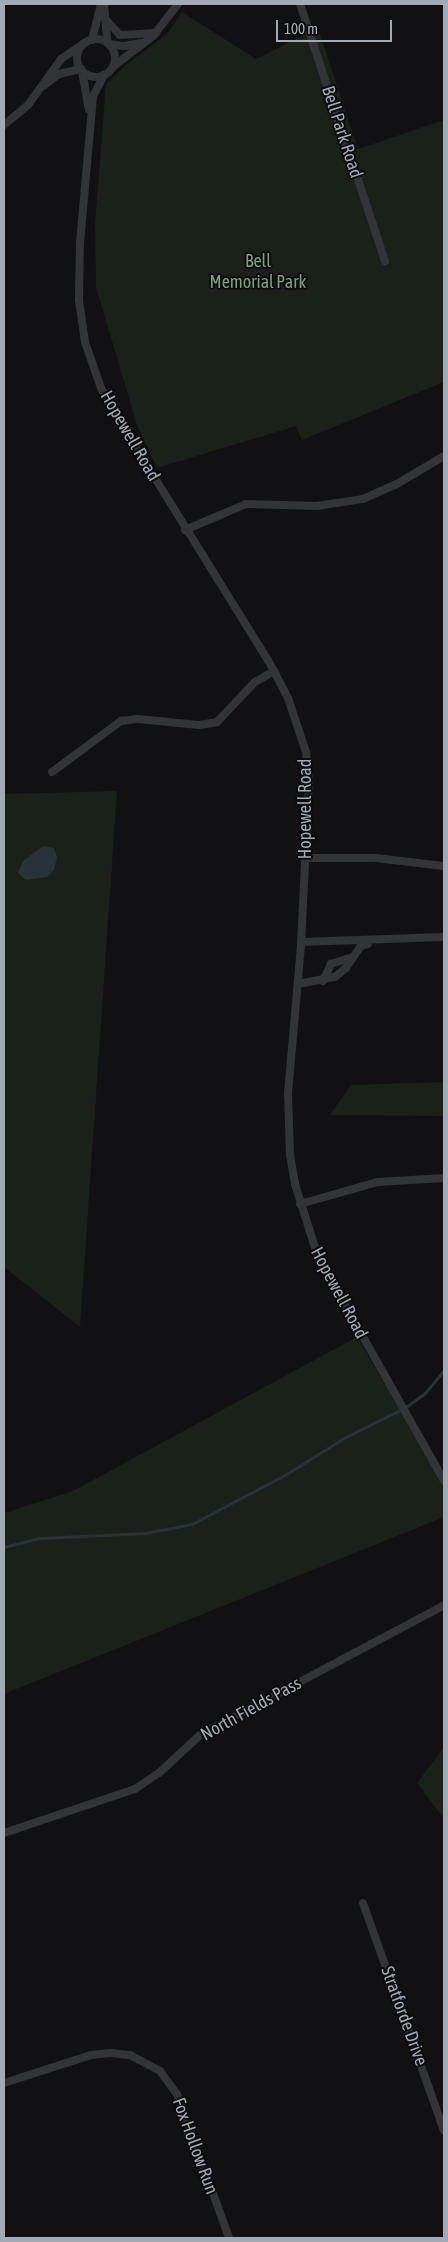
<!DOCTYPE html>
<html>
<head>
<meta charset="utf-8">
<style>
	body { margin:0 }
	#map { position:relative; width:448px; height:2242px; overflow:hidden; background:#111113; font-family:"Asap Condensed",sans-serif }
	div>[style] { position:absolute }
	.green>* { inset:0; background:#192119 }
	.water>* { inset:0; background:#273337 }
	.stream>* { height:2.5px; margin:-1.25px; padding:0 1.25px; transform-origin:1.25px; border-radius:1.25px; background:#273337 }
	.minor>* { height:8px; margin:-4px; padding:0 4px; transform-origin:4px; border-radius:4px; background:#323438 }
	.minor>.ring { margin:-4px; padding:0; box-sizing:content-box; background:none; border:8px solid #323438; border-radius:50% }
	span { translate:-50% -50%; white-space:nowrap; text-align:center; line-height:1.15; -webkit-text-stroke:4px #0c0c0e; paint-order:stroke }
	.street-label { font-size:18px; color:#a2aab4 }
	.park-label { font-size:18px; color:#7ba177 }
	.frame { position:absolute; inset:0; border:5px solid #a2aab4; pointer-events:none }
	.scale { position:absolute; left:276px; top:20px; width:116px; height:22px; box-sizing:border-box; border:2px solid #a2aab4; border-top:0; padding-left:6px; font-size:15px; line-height:18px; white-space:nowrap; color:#a2aab4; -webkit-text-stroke:4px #0c0c0e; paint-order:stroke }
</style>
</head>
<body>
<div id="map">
	<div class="green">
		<div style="clip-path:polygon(182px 12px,256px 59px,318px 28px,358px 149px,444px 120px,444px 382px,302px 440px,296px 426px,157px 468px,137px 425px,96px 287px,95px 224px,106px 84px,127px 64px,168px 33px)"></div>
		<div style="clip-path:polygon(117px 791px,80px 1327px,4px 1267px,4px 794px)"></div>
		<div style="clip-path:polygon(444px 1082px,444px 1151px,443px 1116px,330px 1115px,351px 1085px)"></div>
		<div style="clip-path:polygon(357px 1337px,444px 1485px,444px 1517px,4px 1694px,4px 1513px,73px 1491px)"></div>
		<div style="clip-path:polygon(444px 1747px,444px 1819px,417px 1783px)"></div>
	</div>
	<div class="water">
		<div style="clip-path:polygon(43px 846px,54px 848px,57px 857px,54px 870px,47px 877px,26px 880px,18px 873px,23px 861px)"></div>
	</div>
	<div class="stream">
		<div style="left:4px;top:1547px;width:38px;rotate:-14deg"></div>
		<div style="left:41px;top:1538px;width:105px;rotate:-2.7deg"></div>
		<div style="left:146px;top:1533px;width:47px;rotate:-11.1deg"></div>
		<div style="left:192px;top:1524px;width:105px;rotate:-27.8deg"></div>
		<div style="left:285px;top:1475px;width:70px;rotate:-32.1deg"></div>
		<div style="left:344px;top:1438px;width:69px;rotate:-26.6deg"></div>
		<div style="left:406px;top:1407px;width:24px;rotate:-36deg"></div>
		<div style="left:425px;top:1393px;width:30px;rotate:-50deg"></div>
	</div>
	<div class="minor">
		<div style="left:104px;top:4px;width:38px;rotate:85deg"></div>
		<div style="left:300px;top:4px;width:271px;rotate:71.7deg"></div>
		<div style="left:107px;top:21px;width:19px;rotate:47deg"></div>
		<div style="left:120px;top:35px;width:36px;rotate:-3deg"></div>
		<div class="ring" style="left:77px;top:39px;width:30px;height:30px"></div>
		<div style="left:92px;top:40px;width:37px;rotate:-76deg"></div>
		<div style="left:109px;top:44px;width:15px;rotate:8deg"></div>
		<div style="left:124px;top:46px;width:17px;rotate:-10deg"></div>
		<div style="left:114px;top:66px;width:49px;rotate:-37.6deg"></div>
		<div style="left:153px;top:36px;width:41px;rotate:-52deg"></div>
		<div style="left:82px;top:71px;width:39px;rotate:80deg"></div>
		<div style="left:104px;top:75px;width:25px;rotate:117deg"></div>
		<div style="left:93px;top:97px;width:146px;rotate:95.1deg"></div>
		<div style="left:80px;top:242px;width:58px;rotate:91deg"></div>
		<div style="left:79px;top:300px;width:42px;rotate:81.9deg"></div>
		<div style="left:85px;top:342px;width:49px;rotate:70.8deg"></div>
		<div style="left:101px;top:388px;width:27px;rotate:62deg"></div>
		<div style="left:114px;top:412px;width:292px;rotate:58.2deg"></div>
		<div style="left:268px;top:660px;width:43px;rotate:62.2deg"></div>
		<div style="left:288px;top:698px;width:57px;rotate:71.6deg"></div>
		<div style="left:306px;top:752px;width:29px;rotate:84deg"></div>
		<div style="left:309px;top:781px;width:164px;rotate:92.8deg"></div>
		<div style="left:301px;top:945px;width:150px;rotate:95deg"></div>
		<div style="left:288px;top:1094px;width:61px;rotate:88.1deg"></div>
		<div style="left:290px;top:1155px;width:29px;rotate:80deg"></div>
		<div style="left:295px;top:1184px;width:77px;rotate:72.5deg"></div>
		<div style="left:318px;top:1257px;width:257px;rotate:60.6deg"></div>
		<div style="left:43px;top:86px;width:20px;rotate:-37deg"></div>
		<div style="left:59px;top:74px;width:23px;rotate:-13deg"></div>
		<div style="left:4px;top:125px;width:31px;rotate:-40deg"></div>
		<div style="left:28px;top:105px;width:57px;rotate:-54.3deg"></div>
		<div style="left:61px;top:59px;width:32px;rotate:-34deg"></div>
		<div style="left:185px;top:530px;width:66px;rotate:-23.1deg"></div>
		<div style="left:246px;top:504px;width:71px;rotate:1.6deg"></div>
		<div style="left:317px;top:506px;width:47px;rotate:-8.7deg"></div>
		<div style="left:363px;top:499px;width:35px;rotate:-24deg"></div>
		<div style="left:395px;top:485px;width:57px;rotate:-30.6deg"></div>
		<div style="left:52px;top:772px;width:86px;rotate:-36.5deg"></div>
		<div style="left:121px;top:721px;width:17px;rotate:-7deg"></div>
		<div style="left:138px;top:719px;width:61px;rotate:5.6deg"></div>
		<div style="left:199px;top:725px;width:18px;rotate:-9deg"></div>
		<div style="left:217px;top:722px;width:55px;rotate:-46.5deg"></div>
		<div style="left:255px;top:682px;width:22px;rotate:-30deg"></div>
		<div style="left:305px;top:858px;width:71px"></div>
		<div style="left:376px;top:858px;width:68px;rotate:6.7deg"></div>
		<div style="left:301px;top:942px;width:143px;rotate:-2deg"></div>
		<div style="left:323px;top:981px;width:19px;rotate:-65deg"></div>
		<div style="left:331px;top:964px;width:22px;rotate:-18deg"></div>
		<div style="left:298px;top:984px;width:38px;rotate:-11deg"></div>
		<div style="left:335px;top:977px;width:14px;rotate:-39deg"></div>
		<div style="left:346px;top:968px;width:27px;rotate:-56deg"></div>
		<div style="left:361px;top:946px;width:7px;rotate:-16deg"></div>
		<div style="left:300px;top:1204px;width:81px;rotate:-15.8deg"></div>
		<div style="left:378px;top:1182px;width:66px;rotate:-3.5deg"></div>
		<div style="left:4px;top:1833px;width:138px;rotate:-18.6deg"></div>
		<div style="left:135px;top:1789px;width:29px;rotate:-34deg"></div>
		<div style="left:159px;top:1773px;width:56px;rotate:-42.8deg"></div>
		<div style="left:200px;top:1735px;width:276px;rotate:-28deg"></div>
		<div style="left:363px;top:1903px;width:241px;rotate:70.4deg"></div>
		<div style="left:4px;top:2083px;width:91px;rotate:-17.8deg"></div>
		<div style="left:91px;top:2055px;width:19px;rotate:-6deg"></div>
		<div style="left:110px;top:2053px;width:20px;rotate:6deg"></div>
		<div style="left:130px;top:2055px;width:34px;rotate:28deg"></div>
		<div style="left:160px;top:2071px;width:29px;rotate:54deg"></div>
		<div style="left:177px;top:2094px;width:153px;rotate:70.1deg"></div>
	</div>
	<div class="street-label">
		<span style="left:342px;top:132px;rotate:72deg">Bell Park Road</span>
		<span style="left:130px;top:436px;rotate:60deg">Hopewell Road</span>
		<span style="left:305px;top:809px;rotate:-90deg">Hopewell Road</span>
		<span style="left:339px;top:1293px;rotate:62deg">Hopewell Road</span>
		<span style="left:251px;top:1709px;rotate:-29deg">North Fields Pass</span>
		<span style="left:404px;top:2016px;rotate:70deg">Stratforde Drive</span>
		<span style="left:195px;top:2146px;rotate:70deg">Fox Hollow Run</span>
	</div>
	<div class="park-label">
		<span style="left:258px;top:272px">Bell<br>Memorial Park</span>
	</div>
	<div class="frame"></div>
	<div class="scale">100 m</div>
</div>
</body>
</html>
